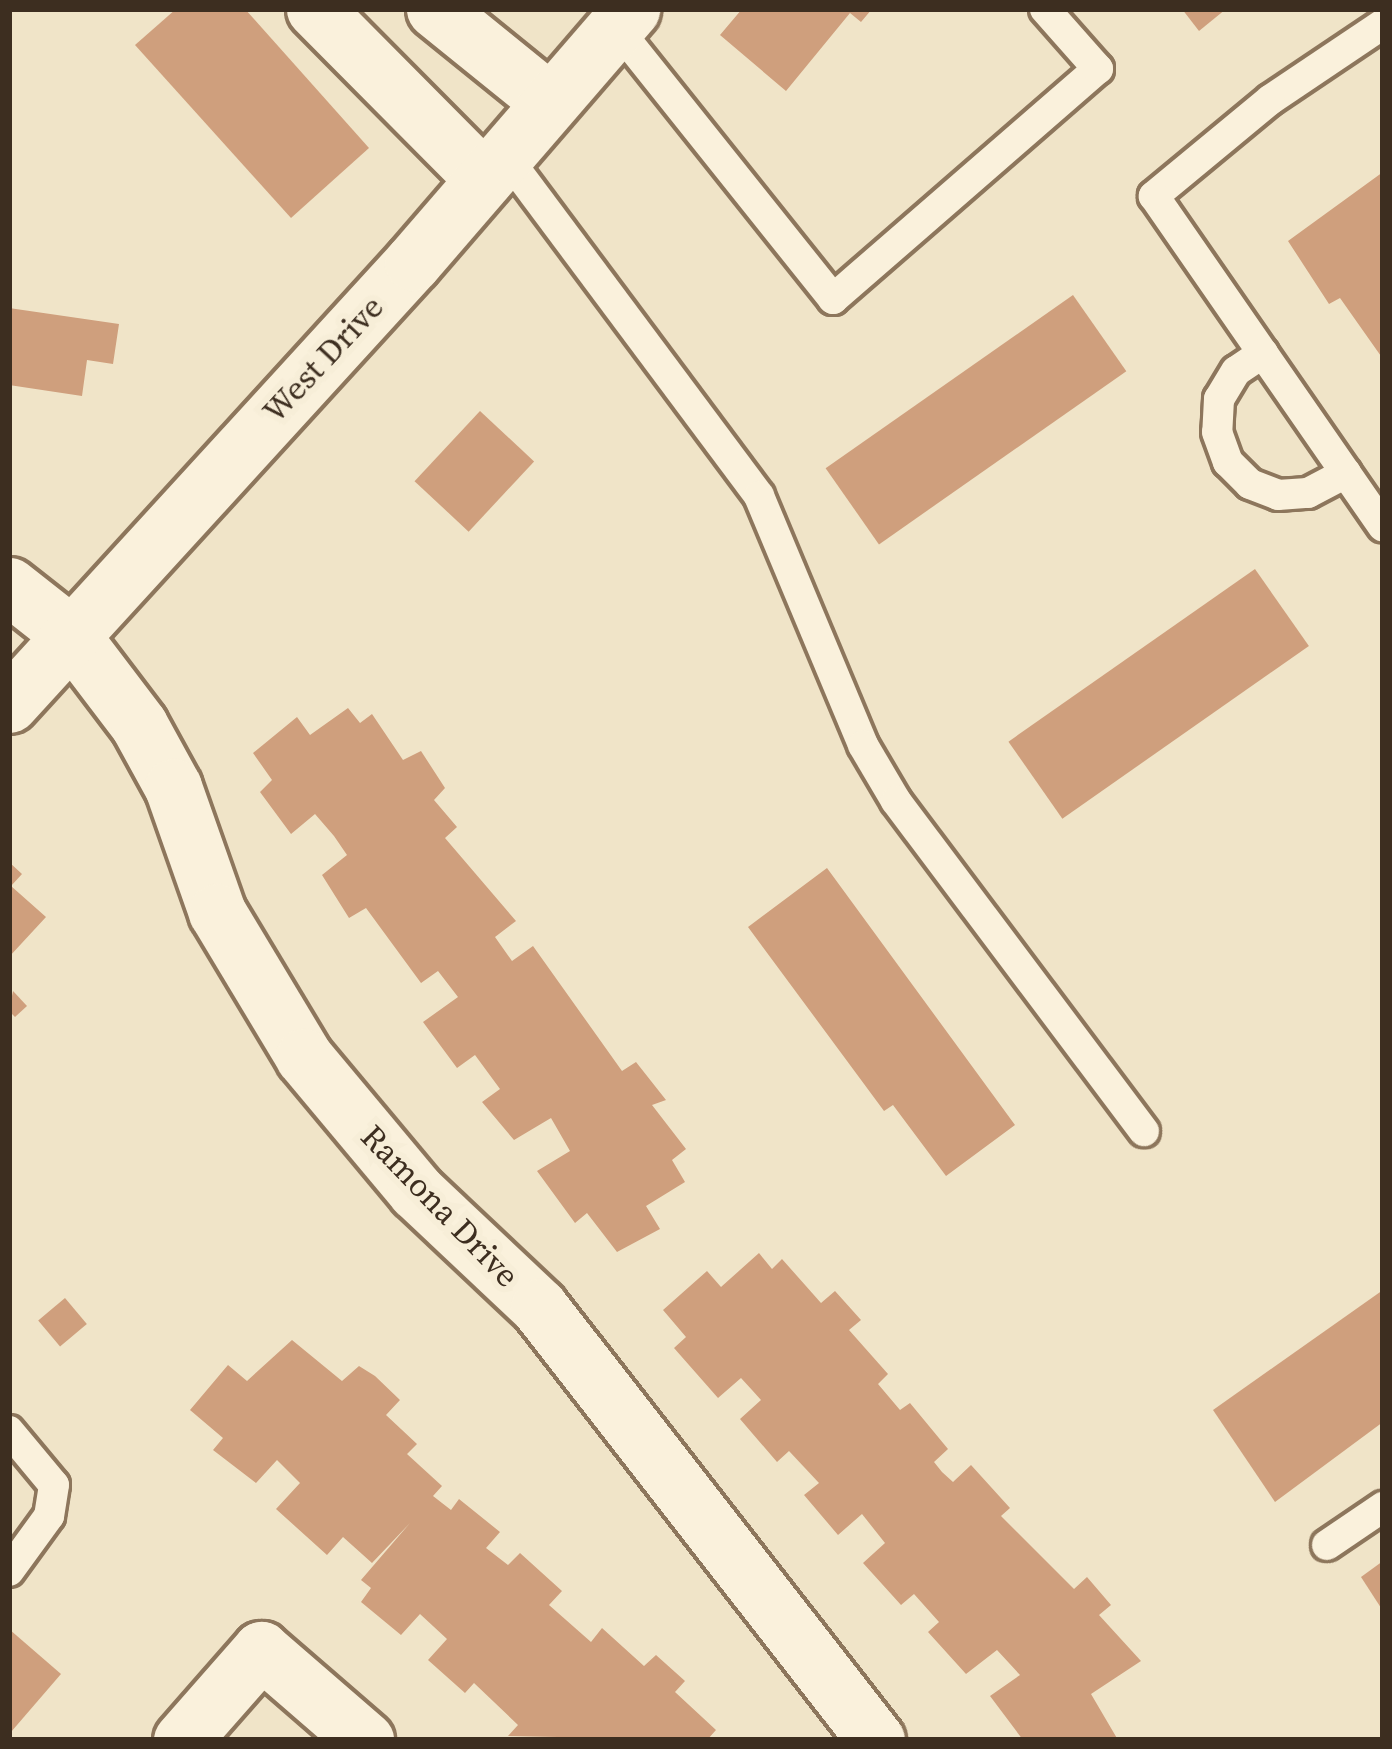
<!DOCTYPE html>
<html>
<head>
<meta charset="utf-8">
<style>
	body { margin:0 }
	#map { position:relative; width:1392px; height:1749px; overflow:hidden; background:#f0e4c8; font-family:"Source Serif 4",serif }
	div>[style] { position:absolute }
	.building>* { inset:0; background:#cf9f7d; transform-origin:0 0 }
	.roads { filter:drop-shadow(3px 0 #8d765c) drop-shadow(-3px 0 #8d765c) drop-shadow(0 3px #8d765c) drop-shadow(0 -3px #8d765c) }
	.service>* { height:30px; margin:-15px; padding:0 15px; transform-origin:15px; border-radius:15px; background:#faf1dc }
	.minor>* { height:57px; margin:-28.5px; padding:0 28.5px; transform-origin:28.5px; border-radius:28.5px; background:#faf1dc }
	span { translate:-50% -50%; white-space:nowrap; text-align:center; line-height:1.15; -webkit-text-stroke:12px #f7eed8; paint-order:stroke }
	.street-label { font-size:33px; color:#3d2e20 }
	.frame { position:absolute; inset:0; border:12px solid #3d2e20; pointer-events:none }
</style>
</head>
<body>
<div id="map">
	<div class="building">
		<div style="clip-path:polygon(176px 9px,245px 9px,369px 148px,291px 218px,135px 45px)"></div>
		<div style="clip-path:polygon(742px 9px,872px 9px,861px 22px,850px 13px,786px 91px,720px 35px)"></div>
		<div style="clip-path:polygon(1182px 9px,1226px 9px,1199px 31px)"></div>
		<div style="clip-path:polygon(1383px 172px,1383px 359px,1340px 298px,1329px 304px,1288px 241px)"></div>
		<div style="left:1073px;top:295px;width:93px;height:302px;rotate:55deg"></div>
		<div style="clip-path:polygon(9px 308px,119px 324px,113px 364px,87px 360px,82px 396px,9px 385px)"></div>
		<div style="left:480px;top:411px;width:74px;height:96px;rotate:43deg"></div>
		<div style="left:1255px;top:569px;width:94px;height:301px;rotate:55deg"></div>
		<div style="clip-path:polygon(348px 708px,360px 723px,372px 714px,403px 760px,421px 751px,445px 788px,434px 800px,457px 827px,445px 838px,516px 921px,495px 937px,512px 961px,533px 946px,622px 1071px,636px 1062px,666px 1100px,652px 1105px,686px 1149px,672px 1160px,685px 1182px,646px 1206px,660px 1229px,617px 1252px,587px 1213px,575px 1223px,537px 1171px,570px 1151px,551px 1118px,514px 1140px,482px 1102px,500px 1089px,475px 1055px,457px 1068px,423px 1022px,458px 997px,438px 971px,421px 983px,366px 908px,349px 918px,322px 875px,347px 855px,334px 836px,315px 814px,291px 834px,260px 792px,272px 780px,253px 753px,297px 717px,310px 735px)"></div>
		<div style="clip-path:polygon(9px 862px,22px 874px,11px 886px,46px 917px,9px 957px)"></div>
		<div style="clip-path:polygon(827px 868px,1015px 1125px,946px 1176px,893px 1105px,884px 1111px,748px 927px)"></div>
		<div style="clip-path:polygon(13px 991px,27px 1006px,15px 1017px,9px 1011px)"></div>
		<div style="clip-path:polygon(759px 1253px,772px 1269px,782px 1259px,821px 1303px,835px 1291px,861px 1320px,849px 1330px,888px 1374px,878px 1384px,900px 1410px,910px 1403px,948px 1449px,934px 1462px,942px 1472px,953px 1482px,971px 1465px,1010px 1508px,1001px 1516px,1074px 1589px,1087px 1577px,1111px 1605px,1099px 1615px,1141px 1661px,1091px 1694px,1118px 1740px,1023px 1740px,990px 1696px,1020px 1675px,997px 1650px,966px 1674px,928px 1632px,939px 1622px,914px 1594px,901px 1605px,863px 1563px,885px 1543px,862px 1514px,838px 1535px,804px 1495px,819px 1483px,789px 1451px,777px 1462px,740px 1419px,761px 1400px,752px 1390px,741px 1378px,718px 1398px,674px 1348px,686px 1337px,663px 1310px,707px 1271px,721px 1287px)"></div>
		<div style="clip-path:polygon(1383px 1290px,1383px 1422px,1275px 1502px,1213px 1410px)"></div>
		<div style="left:65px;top:1298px;width:34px;height:35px;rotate:50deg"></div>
		<div style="clip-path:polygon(292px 1340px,342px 1381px,359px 1366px,375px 1376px,400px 1400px,386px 1415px,417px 1444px,407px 1454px,442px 1486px,433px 1496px,451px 1510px,459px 1499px,500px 1532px,486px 1548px,508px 1565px,520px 1553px,562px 1591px,549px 1605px,591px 1642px,602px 1628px,644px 1666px,656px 1655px,685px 1681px,675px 1692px,716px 1730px,707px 1740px,508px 1736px,518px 1725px,474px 1683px,465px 1693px,428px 1660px,447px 1639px,420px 1614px,401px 1635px,361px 1602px,371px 1588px,361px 1580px,410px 1523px,372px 1563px,343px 1537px,327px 1555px,276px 1509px,300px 1483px,277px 1460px,256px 1483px,213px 1450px,223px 1438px,190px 1410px,228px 1365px,247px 1381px)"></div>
		<div style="clip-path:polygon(1383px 1561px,1383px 1611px,1361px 1577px)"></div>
		<div style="clip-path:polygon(9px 1629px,61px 1674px,11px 1732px,9px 1730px)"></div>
	</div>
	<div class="roads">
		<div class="service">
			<div style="left:1383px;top:24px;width:136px;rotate:146.1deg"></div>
			<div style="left:1270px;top:100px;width:151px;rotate:140.4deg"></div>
			<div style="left:1154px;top:196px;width:402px;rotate:55.3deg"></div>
			<div style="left:616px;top:27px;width:348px;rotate:51.4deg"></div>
			<div style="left:833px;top:299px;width:351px;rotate:-41deg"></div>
			<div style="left:1098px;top:69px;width:80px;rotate:-131.5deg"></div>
			<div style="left:505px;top:155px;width:425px;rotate:53.3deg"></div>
			<div style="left:759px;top:496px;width:270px;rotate:67.3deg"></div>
			<div style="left:863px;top:745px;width:65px;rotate:59.5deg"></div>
			<div style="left:896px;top:801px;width:413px;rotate:53.1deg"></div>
			<div style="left:1263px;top:353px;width:32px;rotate:146deg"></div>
			<div style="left:1236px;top:371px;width:33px;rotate:121deg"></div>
			<div style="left:1219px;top:399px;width:33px;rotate:93deg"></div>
			<div style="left:1217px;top:432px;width:32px;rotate:70deg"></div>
			<div style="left:1228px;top:462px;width:31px;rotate:45deg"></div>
			<div style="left:1250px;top:484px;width:30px;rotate:21deg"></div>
			<div style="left:1278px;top:495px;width:30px;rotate:-4deg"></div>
			<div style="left:1308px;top:493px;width:43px;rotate:-27.8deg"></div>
			<div style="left:9px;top:1431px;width:70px;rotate:50.2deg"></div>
			<div style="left:54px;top:1485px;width:31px;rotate:99deg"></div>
			<div style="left:49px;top:1516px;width:68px;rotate:126deg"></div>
			<div style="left:1327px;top:1545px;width:68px;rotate:-34.2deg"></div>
		</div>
		<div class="minor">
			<div style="left:315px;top:9px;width:240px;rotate:45.2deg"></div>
			<div style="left:435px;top:9px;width:148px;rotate:39deg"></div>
			<div style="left:9px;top:586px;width:78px;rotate:38.2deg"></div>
			<div style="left:70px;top:634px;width:114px;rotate:52.8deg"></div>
			<div style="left:139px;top:725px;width:71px;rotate:61.3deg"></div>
			<div style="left:173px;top:787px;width:133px;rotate:70.6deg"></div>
			<div style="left:217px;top:912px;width:169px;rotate:59deg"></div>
			<div style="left:304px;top:1057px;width:175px;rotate:50.1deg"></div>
			<div style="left:416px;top:1191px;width:169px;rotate:43.3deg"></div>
			<div style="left:539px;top:1307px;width:549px;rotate:52.11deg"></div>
			<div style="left:9px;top:704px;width:599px;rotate:-47.57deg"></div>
			<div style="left:413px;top:262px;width:334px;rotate:-49.2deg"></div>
			<div style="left:182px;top:1740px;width:120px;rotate:-48.7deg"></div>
			<div style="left:261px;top:1650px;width:138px;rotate:40.9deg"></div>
		</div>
	</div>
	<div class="street-label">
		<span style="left:323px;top:359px;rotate:-47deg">West Drive</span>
		<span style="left:440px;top:1206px;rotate:46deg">Ramona Drive</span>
	</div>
	<div class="frame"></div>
</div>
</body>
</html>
